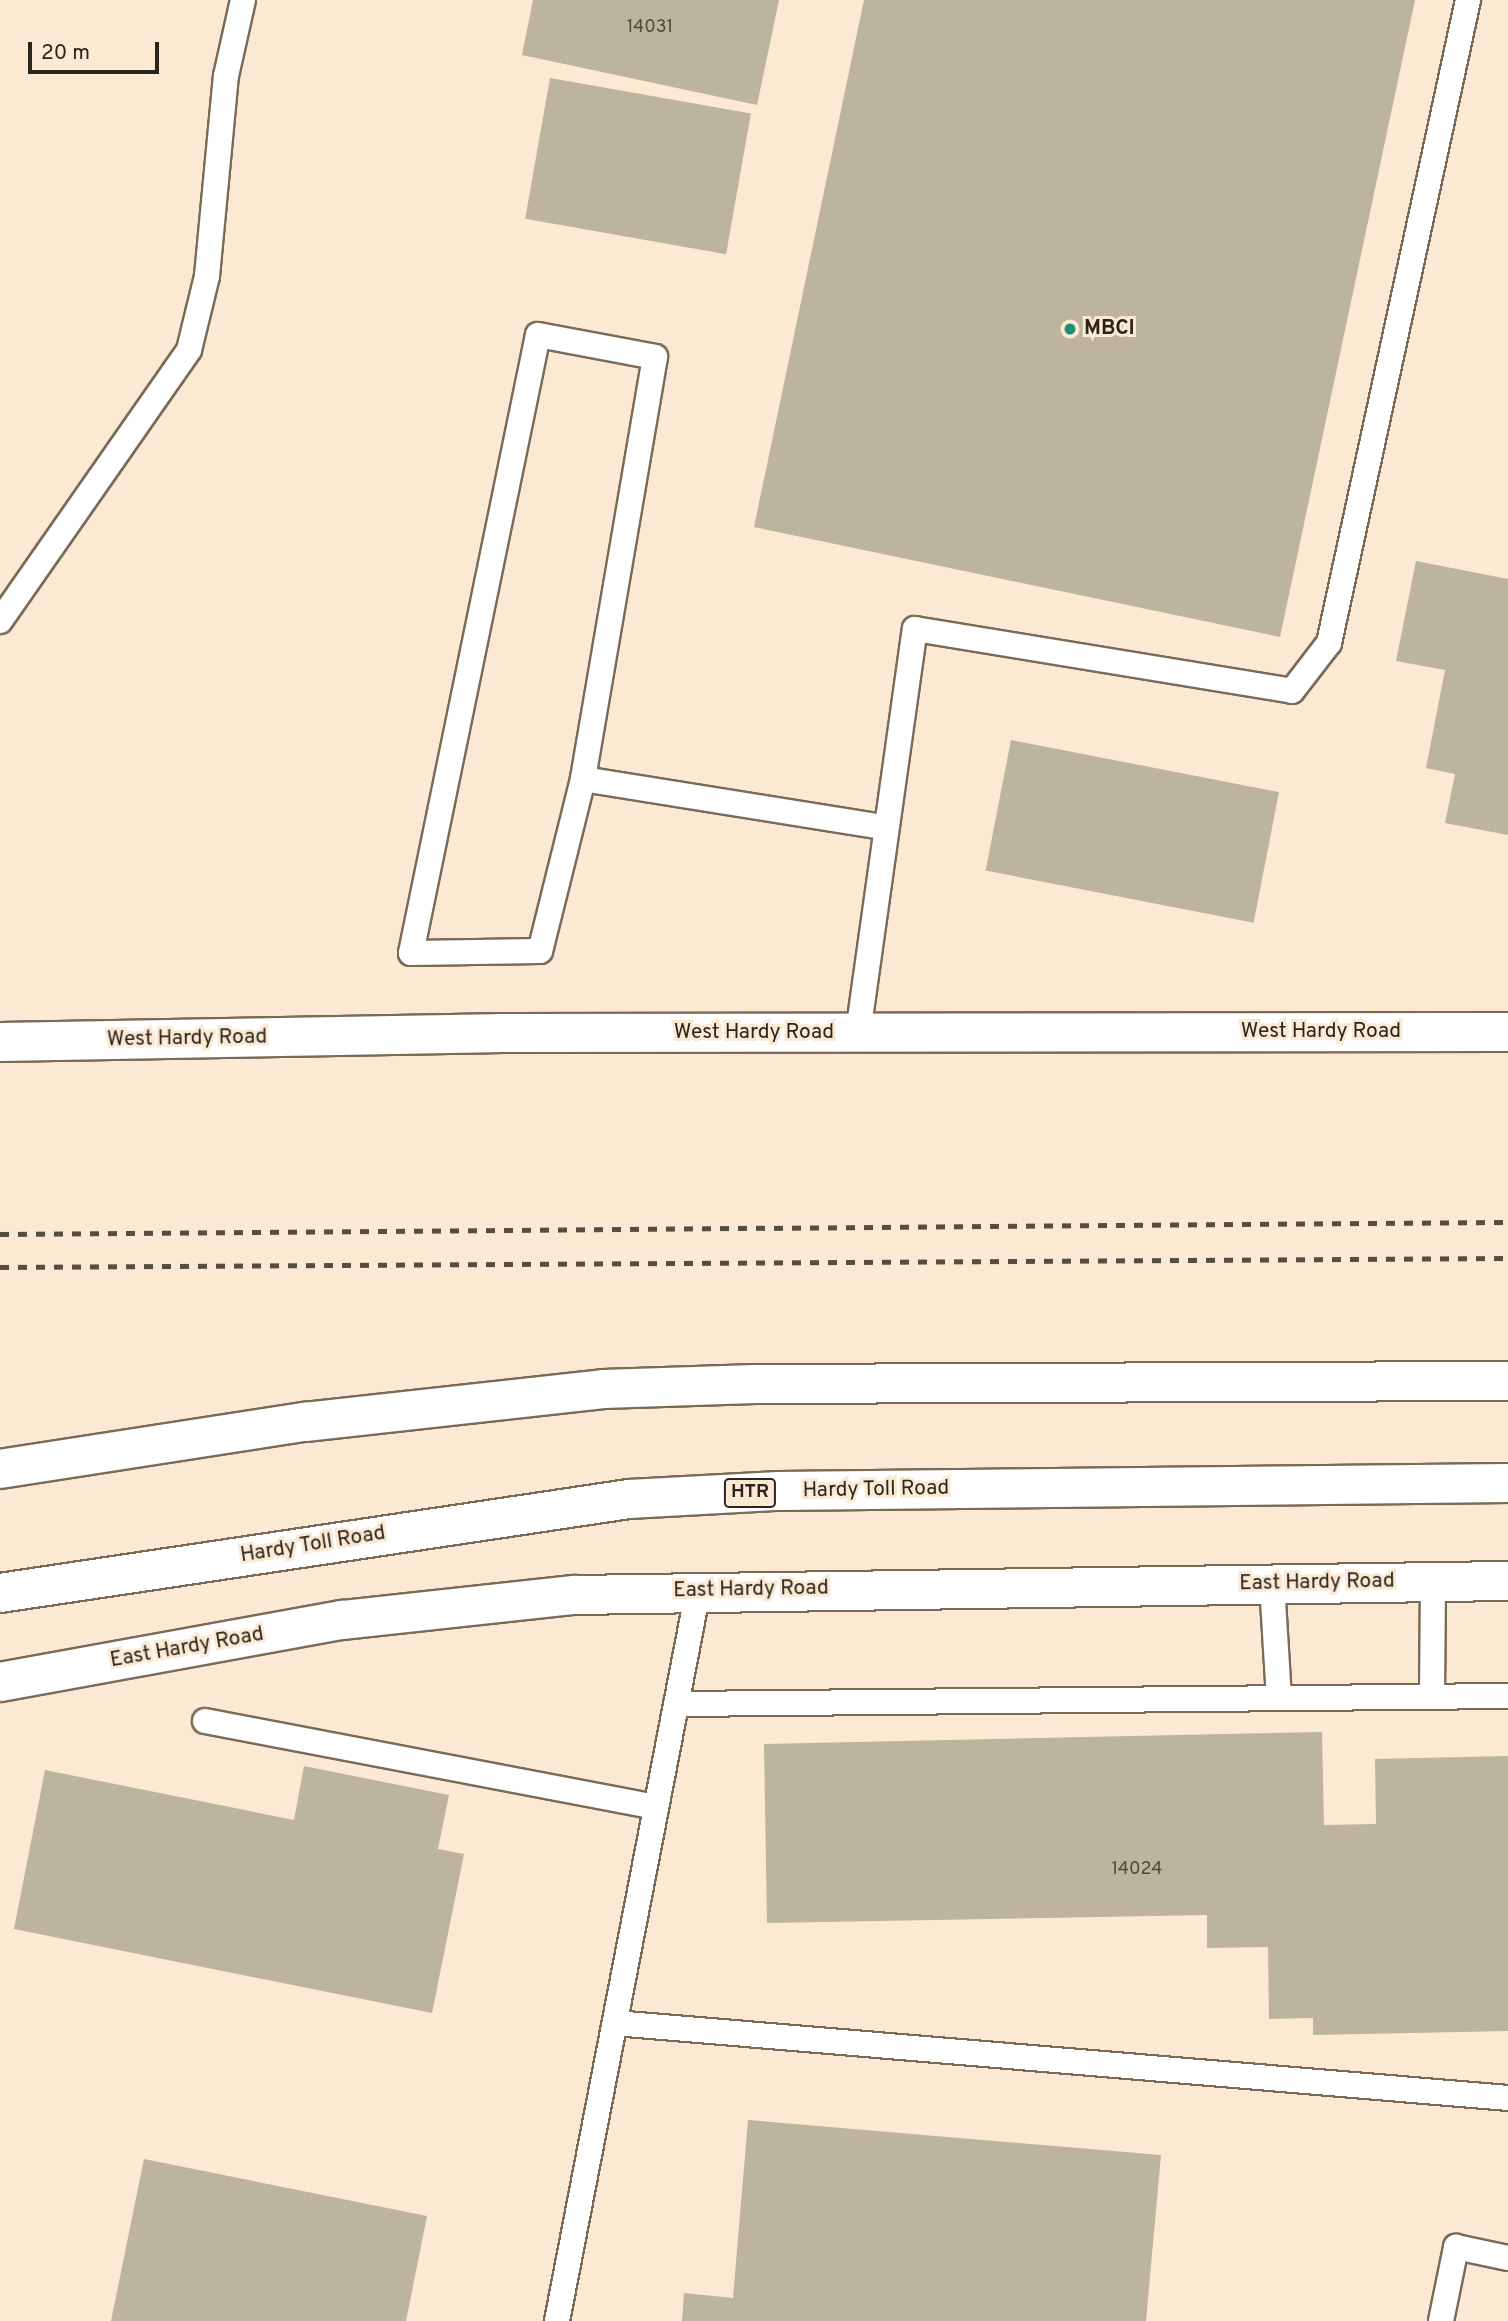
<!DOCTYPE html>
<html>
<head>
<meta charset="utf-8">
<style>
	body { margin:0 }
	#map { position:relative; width:1508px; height:2321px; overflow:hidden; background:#fbe9d4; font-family:Overpass,sans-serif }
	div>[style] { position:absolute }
	.building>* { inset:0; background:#bcb49c; transform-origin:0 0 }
	.roads { filter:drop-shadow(2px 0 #7a6a57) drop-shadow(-2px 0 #7a6a57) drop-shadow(0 2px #7a6a57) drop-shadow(0 -2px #7a6a57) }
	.lane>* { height:24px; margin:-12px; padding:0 12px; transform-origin:12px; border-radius:12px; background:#fff }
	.secondary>* { height:38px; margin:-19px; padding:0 19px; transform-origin:19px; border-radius:19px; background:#fff }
	.highway>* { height:38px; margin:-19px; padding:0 19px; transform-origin:19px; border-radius:19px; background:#fff }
	.rail>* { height:5px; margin-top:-2.5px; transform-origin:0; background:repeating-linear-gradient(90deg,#564d42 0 9px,transparent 0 18px) }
	.dots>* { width:19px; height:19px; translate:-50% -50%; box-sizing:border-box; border:4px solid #fbe9d4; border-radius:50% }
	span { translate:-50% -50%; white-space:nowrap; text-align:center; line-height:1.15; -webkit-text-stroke:6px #fbe9d4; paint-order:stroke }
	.number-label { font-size:18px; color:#4e483c }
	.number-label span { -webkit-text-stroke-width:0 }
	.shield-label span { padding:2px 5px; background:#fbe9d4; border:2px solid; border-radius:5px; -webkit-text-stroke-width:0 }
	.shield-label { font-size:19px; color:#2a241c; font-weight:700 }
	.poi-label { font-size:21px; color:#2a241c; font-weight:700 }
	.left { translate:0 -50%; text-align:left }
	.street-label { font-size:21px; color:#2a241c }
	.scale { position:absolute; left:28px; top:42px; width:131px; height:32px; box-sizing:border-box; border:4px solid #2a241c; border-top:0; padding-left:9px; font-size:21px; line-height:24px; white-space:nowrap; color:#2a241c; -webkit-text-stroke:5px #fbe9d4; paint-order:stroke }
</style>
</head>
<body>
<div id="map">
	<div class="building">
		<div style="clip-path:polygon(533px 0,779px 0,757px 105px,522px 55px)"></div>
		<div style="clip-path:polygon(864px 0,1415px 0,1280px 637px,754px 527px)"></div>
		<div style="left:550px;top:78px;width:204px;height:143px;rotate:10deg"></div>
		<div style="clip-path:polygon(1416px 561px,1508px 579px,1508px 835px,1445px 823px,1455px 774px,1426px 768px,1445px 670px,1396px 661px)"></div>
		<div style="left:1011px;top:740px;width:273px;height:133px;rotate:11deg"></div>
		<div style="clip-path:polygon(1322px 1732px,1324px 1825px,1376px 1824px,1375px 1759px,1508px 1756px,1508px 2031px,1313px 2035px,1313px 2018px,1269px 2019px,1268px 1947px,1207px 1948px,1207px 1915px,767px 1923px,764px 1744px)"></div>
		<div style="clip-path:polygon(304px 1766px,449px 1795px,438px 1849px,464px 1854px,432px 2013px,14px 1929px,45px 1770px,294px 1820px)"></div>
		<div style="clip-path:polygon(748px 2120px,1161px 2155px,1146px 2321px,682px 2321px,684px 2293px,733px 2298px)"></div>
		<div style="clip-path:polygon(144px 2159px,427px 2216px,406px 2321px,111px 2321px)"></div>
	</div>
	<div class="roads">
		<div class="lane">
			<div style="left:538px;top:335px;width:119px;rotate:10.6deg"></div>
			<div style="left:655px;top:357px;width:428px;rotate:99.7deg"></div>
			<div style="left:583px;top:779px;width:177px;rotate:104deg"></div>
			<div style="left:540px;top:951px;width:129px;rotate:179.1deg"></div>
			<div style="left:411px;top:953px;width:631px;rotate:-78.39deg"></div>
			<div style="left:0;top:621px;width:330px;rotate:-55.1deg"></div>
			<div style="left:189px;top:350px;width:76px;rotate:-76.3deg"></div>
			<div style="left:207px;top:276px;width:201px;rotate:-84.6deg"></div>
			<div style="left:226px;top:76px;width:78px;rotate:-77.4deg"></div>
			<div style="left:583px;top:779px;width:305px;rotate:9.1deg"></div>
			<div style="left:858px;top:1033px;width:408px;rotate:-82deg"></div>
			<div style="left:915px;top:629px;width:382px;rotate:9.3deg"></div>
			<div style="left:1292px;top:691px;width:61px;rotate:-52.4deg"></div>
			<div style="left:1329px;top:643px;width:658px;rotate:-77.8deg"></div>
			<div style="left:1272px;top:1584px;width:114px;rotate:86.5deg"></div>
			<div style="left:1432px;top:1697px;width:115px;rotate:-89.5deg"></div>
			<div style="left:676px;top:1704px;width:832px;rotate:-0.55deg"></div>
			<div style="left:205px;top:1721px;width:459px;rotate:10.8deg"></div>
			<div style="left:615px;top:2023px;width:896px;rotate:4.8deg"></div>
			<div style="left:557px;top:2321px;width:743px;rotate:-79.07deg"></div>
			<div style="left:1441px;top:2321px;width:76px;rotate:-78.5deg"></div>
			<div style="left:1456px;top:2247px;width:53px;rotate:11.9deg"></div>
		</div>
		<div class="secondary">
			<div style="left:0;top:1042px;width:503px;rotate:-1.03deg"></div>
			<div style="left:503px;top:1033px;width:1005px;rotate:-0.06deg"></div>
			<div style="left:0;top:1682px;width:348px;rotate:-10.3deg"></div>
			<div style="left:342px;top:1620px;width:233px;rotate:-6.2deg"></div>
			<div style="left:574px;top:1595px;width:934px;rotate:-0.86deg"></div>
		</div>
		<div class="highway">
			<div style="left:0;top:1469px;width:309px;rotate:-8.8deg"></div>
			<div style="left:305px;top:1422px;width:300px;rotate:-6.3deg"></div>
			<div style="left:603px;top:1389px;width:152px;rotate:-1.9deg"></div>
			<div style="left:755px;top:1384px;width:753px;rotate:-0.23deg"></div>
			<div style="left:0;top:1593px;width:636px;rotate:-8.5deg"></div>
			<div style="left:629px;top:1499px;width:150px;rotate:-3.1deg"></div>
			<div style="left:779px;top:1491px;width:729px;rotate:-0.63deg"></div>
		</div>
	</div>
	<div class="rail">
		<div style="left:0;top:1234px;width:1508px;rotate:-0.46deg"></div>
		<div style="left:0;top:1267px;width:1508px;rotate:-0.34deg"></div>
	</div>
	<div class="dots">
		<div style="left:1070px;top:329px;background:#219070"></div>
	</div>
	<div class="number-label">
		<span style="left:650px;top:28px">14031</span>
		<span style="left:1137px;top:1870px">14024</span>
	</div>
	<div class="shield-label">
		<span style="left:750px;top:1493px">HTR</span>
	</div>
	<div class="poi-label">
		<span class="left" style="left:1084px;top:329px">MBCI</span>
	</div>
	<div class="street-label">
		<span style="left:1321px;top:1032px">West Hardy Road</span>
		<span style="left:754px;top:1033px">West Hardy Road</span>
		<span style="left:187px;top:1039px;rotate:-1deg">West Hardy Road</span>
		<span style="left:876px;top:1490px;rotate:-1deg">Hardy Toll Road</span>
		<span style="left:313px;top:1545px;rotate:-9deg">Hardy Toll Road</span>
		<span style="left:1317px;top:1583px;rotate:-1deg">East Hardy Road</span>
		<span style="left:751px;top:1590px;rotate:-1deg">East Hardy Road</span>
		<span style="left:187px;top:1648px;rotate:-10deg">East Hardy Road</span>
	</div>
	<div class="scale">20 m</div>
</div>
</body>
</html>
